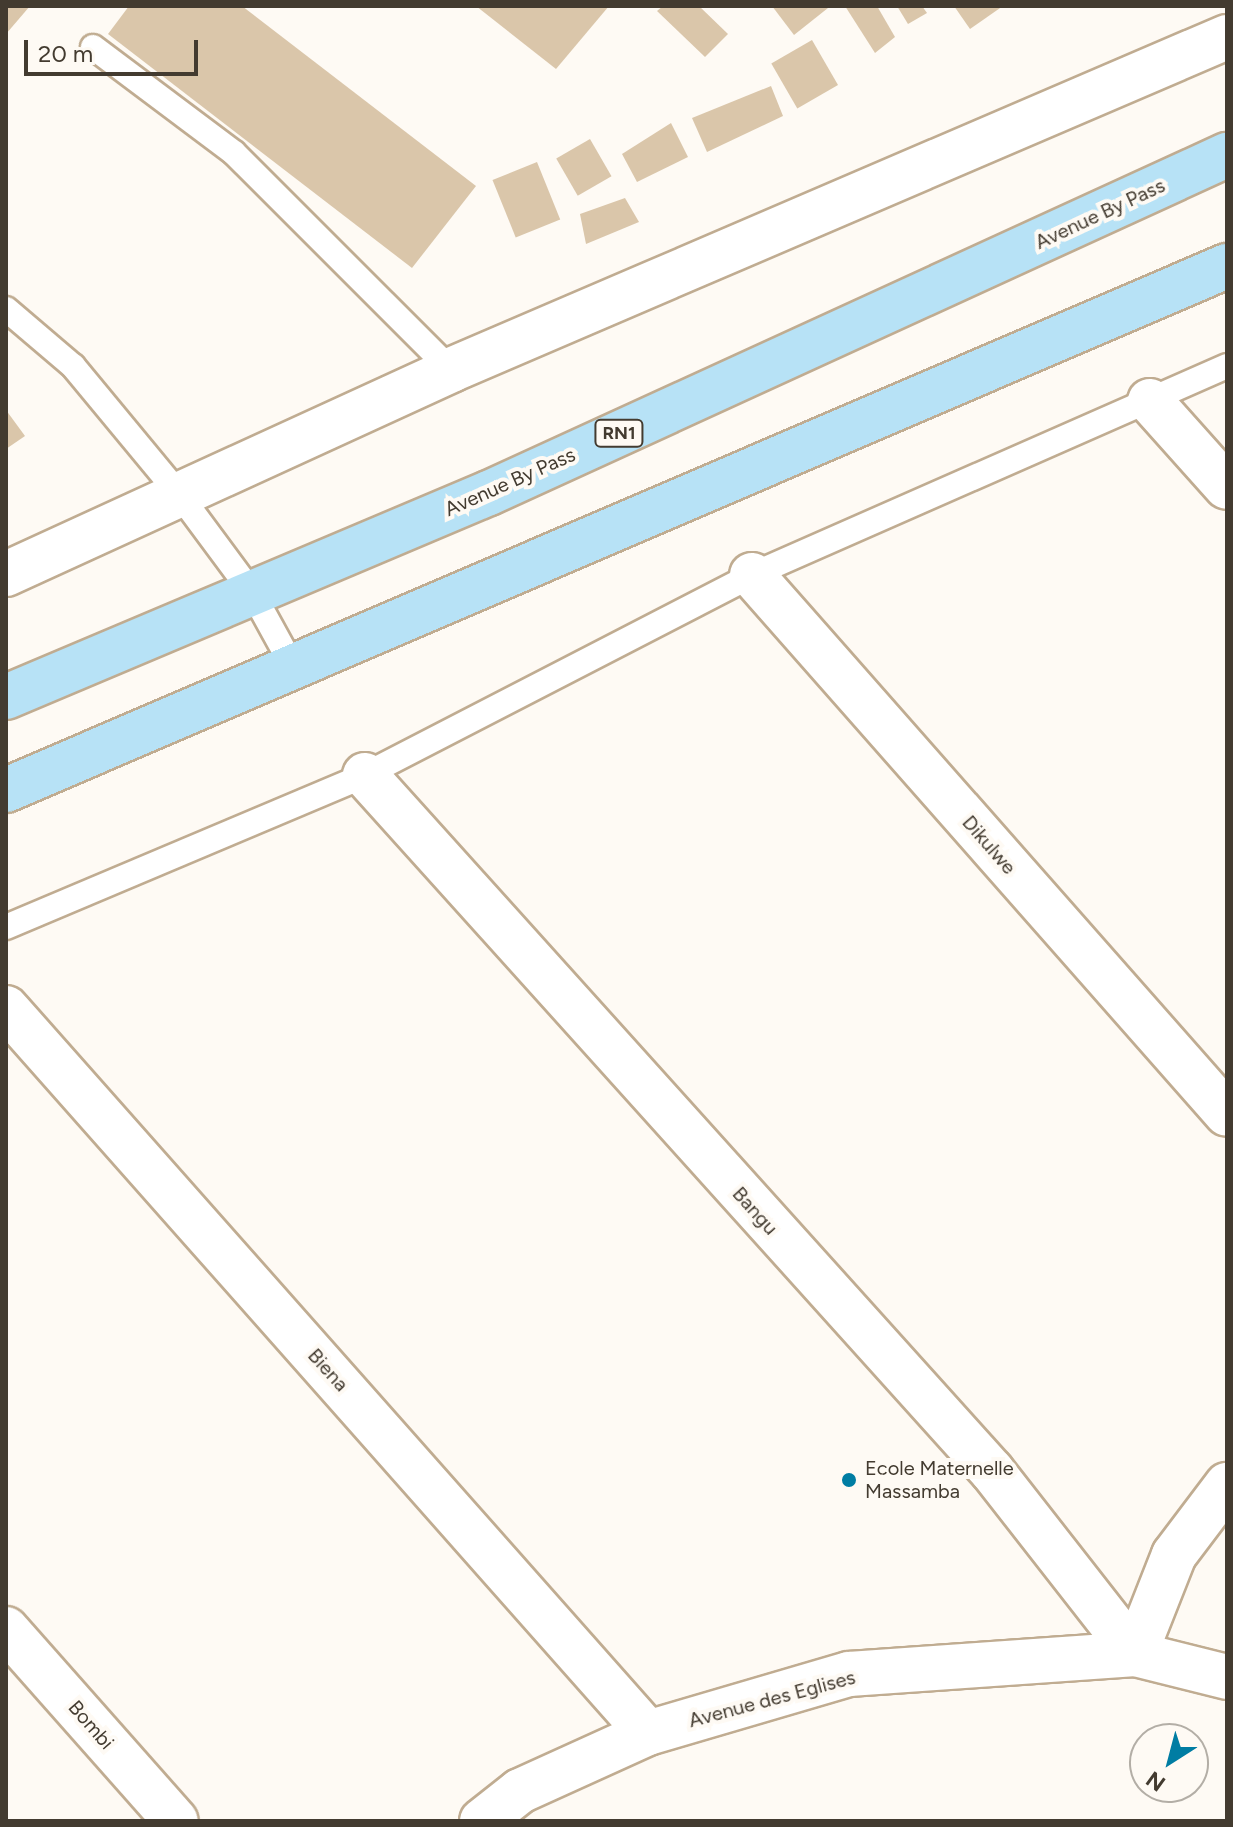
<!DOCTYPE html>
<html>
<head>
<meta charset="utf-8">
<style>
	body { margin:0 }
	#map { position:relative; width:1233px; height:1827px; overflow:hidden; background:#fefaf4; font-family:Figtree,sans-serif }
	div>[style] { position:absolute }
	.building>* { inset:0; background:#dac6aa; transform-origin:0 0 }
	.roads { filter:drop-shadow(2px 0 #c0ac91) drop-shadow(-2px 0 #c0ac91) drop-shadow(0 2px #c0ac91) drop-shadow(0 -2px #c0ac91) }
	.service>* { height:24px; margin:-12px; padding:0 12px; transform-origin:12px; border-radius:12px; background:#fff }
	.minor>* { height:44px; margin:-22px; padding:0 22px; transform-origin:22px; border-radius:22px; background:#fff }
	.trunk>* { height:44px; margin:-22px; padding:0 22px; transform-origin:22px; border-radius:22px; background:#b7e2f6 }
	.dots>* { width:22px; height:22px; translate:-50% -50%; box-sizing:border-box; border:4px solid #fefaf4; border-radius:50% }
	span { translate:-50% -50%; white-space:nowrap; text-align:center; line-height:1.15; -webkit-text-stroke:8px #fefaf4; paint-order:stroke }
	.shield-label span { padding:2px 6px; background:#fefaf4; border:2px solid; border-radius:6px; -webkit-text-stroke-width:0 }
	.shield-label { font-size:18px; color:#433b30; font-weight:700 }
	.street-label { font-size:20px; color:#433b30 }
	.poi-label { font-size:20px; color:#433b30 }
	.left { translate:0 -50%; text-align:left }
	.frame { position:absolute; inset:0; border:8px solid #433b30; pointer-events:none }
	.north { position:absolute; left:1129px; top:1723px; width:80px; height:80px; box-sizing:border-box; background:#fefaf4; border:2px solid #b3aea6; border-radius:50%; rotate:216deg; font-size:22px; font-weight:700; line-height:32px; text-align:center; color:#433b30 }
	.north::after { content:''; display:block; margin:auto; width:28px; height:36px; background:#007da3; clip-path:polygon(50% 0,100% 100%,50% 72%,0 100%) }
	.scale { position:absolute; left:24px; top:40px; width:174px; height:36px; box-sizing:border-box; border:4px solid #433b30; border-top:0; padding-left:10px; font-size:24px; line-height:28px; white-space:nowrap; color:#433b30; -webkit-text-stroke:6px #fefaf4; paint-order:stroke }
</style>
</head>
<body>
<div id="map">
	<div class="building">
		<div style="clip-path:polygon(6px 6px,30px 6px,6px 34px)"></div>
		<div style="clip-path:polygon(129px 6px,242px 6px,476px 186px,412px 268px,108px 34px)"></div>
		<div style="clip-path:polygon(476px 6px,609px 6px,556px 69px)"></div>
		<div style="clip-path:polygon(663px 6px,699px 6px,728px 34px,705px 57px,657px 11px)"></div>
		<div style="clip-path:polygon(772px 6px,826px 6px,828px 8px,794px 35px)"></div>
		<div style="clip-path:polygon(845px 6px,877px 6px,895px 37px,875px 53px)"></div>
		<div style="clip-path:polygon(897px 6px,922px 6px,927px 13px,908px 24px)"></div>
		<div style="clip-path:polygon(954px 6px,1003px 6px,970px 29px)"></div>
		<div style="left:812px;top:40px;width:52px;height:47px;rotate:60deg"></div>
		<div style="clip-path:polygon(771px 86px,783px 116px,707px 152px,692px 118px)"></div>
		<div style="clip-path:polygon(671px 123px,688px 157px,637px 182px,622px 154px)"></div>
		<div style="left:590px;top:139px;width:43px;height:39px;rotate:60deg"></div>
		<div style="left:537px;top:162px;width:62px;height:48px;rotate:68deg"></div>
		<div style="clip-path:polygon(625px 198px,639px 222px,586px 244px,580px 214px)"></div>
		<div style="clip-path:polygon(6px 410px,25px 436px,6px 449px)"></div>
	</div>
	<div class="roads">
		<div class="service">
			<div style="left:93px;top:47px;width:176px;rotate:36.9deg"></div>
			<div style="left:234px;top:153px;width:307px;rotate:45deg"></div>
			<div style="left:6px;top:309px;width:88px;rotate:40.4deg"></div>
			<div style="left:73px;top:366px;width:166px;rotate:50.4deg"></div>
			<div style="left:179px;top:494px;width:124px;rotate:53.5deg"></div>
			<div style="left:253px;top:594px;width:79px;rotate:61.2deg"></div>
			<div style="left:6px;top:927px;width:390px;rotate:-22.9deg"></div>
			<div style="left:365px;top:775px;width:436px;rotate:-27.3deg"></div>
			<div style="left:752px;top:575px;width:519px;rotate:-23.75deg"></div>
		</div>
		<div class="minor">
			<div style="left:1150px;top:401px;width:115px;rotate:48.2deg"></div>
			<div style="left:6px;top:574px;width:490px;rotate:-24.6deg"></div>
			<div style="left:451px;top:370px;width:844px;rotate:-23.23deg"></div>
			<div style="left:752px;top:575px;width:718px;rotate:48.61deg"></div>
			<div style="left:365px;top:775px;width:937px;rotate:47.99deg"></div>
			<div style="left:992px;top:1471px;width:232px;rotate:52deg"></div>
			<div style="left:6px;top:1008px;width:968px;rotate:48.47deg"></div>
			<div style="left:6px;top:1629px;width:256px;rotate:48.5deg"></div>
			<div style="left:1135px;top:1654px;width:106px;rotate:-68.5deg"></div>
			<div style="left:1174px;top:1555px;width:88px;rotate:-52.9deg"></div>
			<div style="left:482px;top:1821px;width:48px;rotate:-38.3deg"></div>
			<div style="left:520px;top:1791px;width:141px;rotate:-24.4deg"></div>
			<div style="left:648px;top:1733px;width:209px;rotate:-16.4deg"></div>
			<div style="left:849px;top:1674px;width:287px;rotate:-4deg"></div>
			<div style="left:1135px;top:1654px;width:95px;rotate:14deg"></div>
		</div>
		<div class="trunk">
			<div style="left:6px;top:697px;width:524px;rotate:-22.9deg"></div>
			<div style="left:489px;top:493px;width:812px;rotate:-24.61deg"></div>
			<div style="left:6px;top:790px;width:1329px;rotate:-23.23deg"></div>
		</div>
	</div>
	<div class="dots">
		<div style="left:849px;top:1480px;background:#007da3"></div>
	</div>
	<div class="shield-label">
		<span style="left:619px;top:433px">RN1</span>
	</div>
	<div class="street-label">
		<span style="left:1100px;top:214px;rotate:-25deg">Avenue By Pass</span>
		<span style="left:510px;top:482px;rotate:-24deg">Avenue By Pass</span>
		<span style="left:989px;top:845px;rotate:49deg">Dikulwe</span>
		<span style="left:755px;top:1211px;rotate:48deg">Bangu</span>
		<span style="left:328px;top:1370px;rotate:48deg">Biena</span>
		<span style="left:772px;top:1699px;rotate:-15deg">Avenue des Eglises</span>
		<span style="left:91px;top:1725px;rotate:49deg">Bombi</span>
	</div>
	<div class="poi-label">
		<span class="left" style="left:865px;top:1480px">Ecole Maternelle<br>Massamba</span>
	</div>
	<div class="frame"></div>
	<div class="north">N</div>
	<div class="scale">20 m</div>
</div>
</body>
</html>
